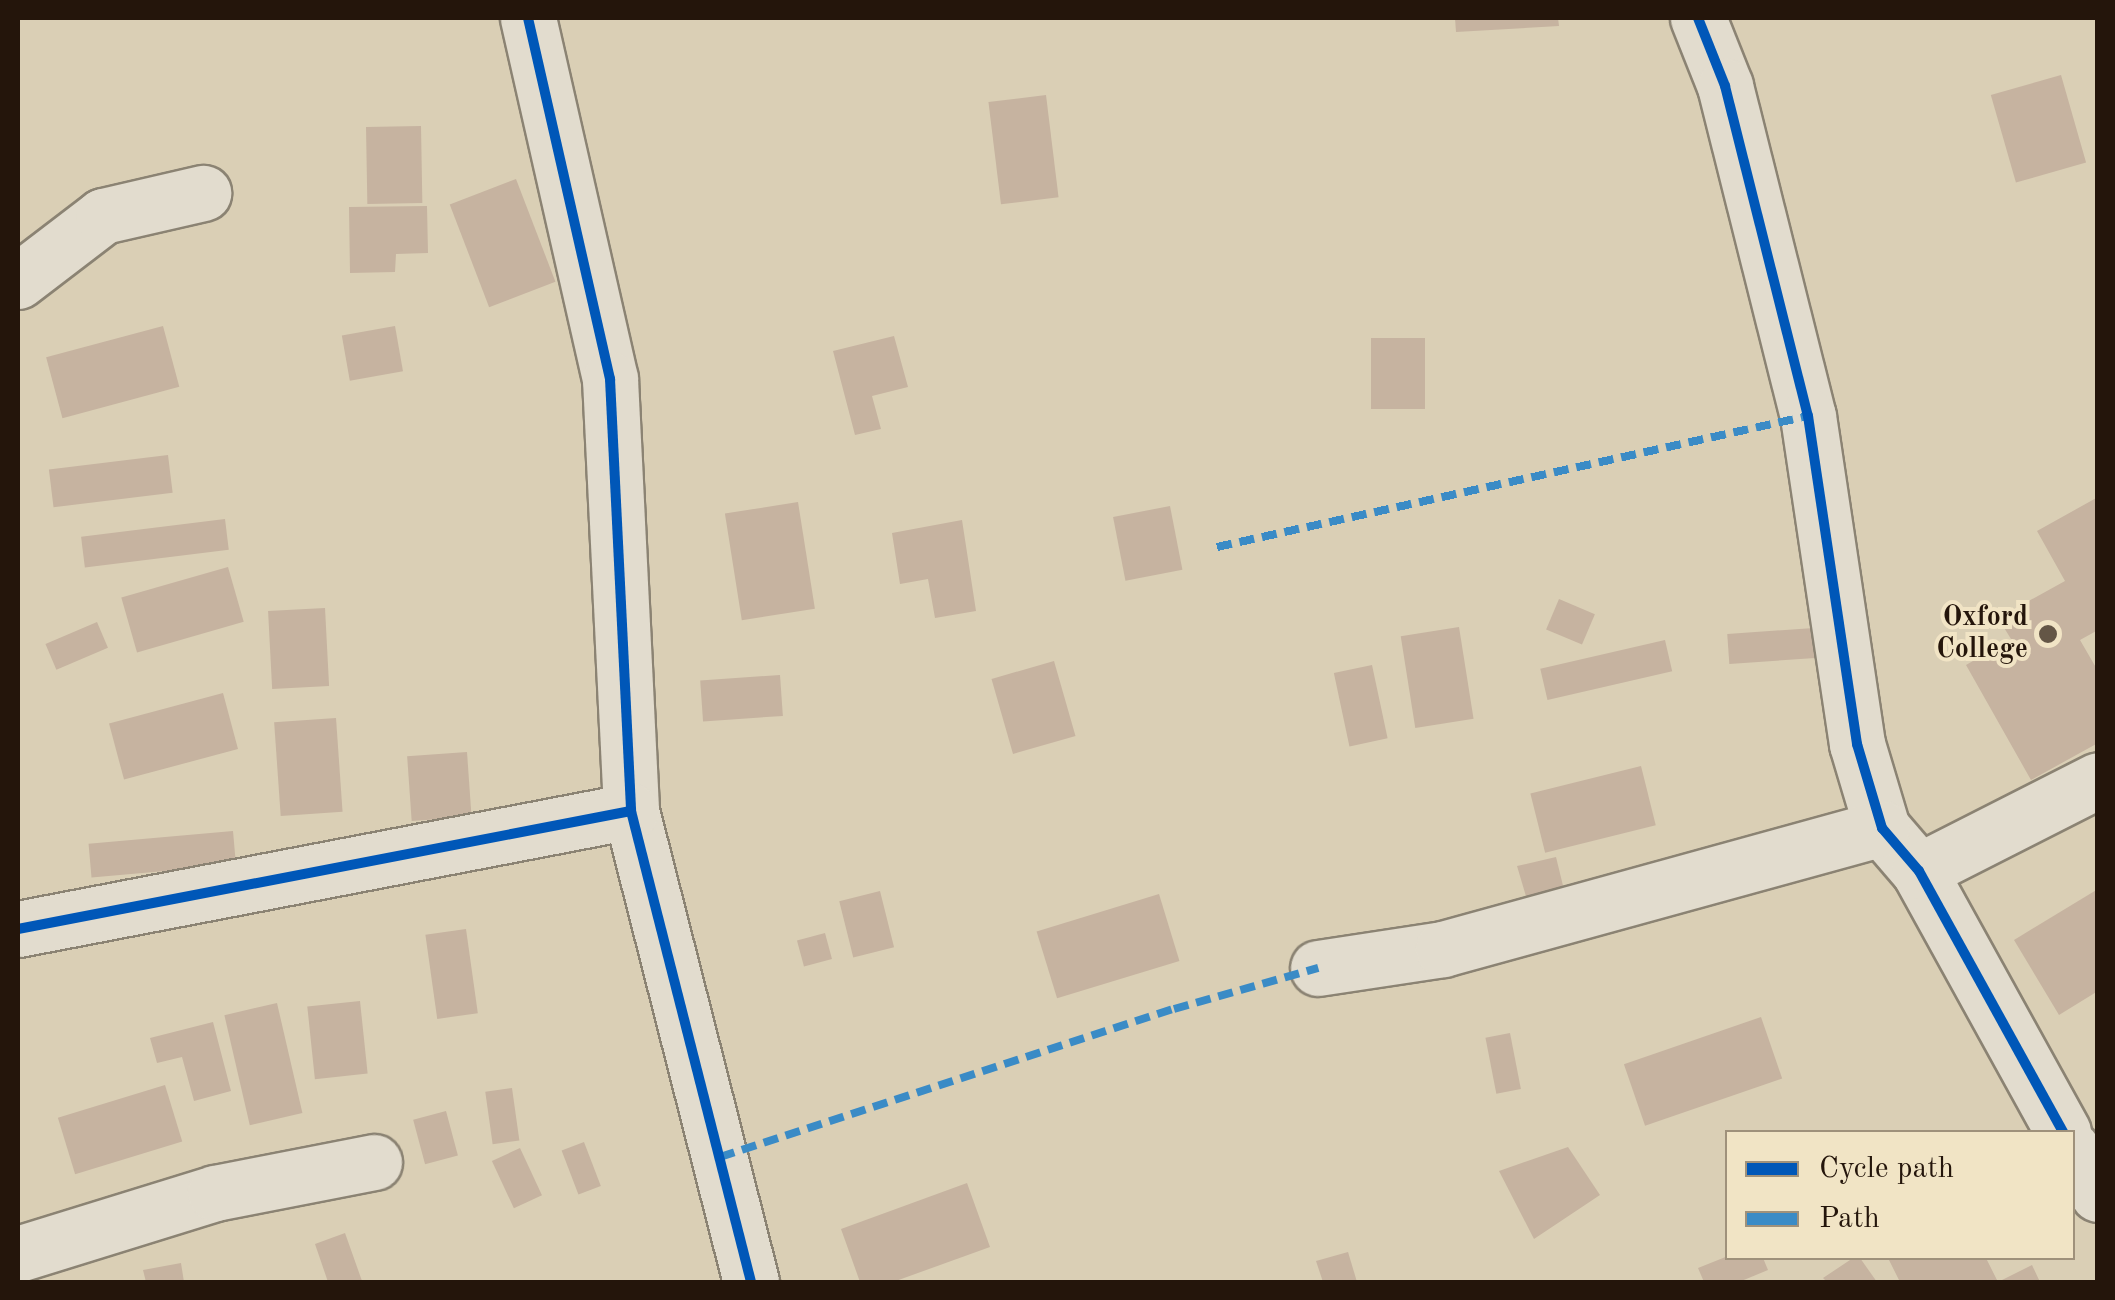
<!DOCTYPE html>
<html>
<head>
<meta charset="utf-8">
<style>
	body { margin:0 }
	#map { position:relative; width:2115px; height:1300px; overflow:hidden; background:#dacfb5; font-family:"Old Standard TT",serif }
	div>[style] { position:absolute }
	.building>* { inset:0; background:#c6b3a0; transform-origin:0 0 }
	.roads { filter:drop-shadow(2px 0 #8b8373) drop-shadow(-2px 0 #8b8373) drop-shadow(0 2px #8b8373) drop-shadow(0 -2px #8b8373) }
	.minor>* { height:55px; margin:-27.5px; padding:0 27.5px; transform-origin:27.5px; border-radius:27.5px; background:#e2dcce }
	.quiet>* { height:8px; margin-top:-4px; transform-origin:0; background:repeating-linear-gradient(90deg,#3a8bc6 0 15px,transparent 0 23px) }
	.cycleway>* { height:10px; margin:-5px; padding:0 5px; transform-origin:5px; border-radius:5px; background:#0057b8 }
	.dots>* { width:28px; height:28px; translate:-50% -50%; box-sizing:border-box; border:5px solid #f1e4c5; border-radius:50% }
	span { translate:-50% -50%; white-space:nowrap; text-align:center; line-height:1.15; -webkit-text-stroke:8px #f1e4c5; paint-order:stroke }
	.poi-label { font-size:28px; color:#24150b; font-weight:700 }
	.right { translate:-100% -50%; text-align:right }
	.frame { position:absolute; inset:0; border:20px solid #24150b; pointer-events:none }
	.legend { position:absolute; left:1725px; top:1130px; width:350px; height:130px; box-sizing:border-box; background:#f1e4c5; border:2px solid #9f917b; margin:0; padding:12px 18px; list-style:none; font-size:30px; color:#24150b }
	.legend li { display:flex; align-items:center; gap:20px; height:50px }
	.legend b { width:50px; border:2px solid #9f917b }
</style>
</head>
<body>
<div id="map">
	<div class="building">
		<div style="clip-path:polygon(1455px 18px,1558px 18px,1559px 26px,1456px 32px)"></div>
		<div style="left:2061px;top:75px;width:91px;height:73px;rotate:74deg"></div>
		<div style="left:1046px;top:95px;width:103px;height:58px;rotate:83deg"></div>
		<div style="left:421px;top:126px;width:77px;height:55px;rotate:89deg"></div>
		<div style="left:516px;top:179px;width:110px;height:71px;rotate:69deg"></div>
		<div style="clip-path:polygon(427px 206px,428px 253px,396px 254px,395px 272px,350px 273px,349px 207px)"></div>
		<div style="left:163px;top:326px;width:63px;height:121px;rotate:75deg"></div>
		<div style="left:395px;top:326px;width:46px;height:54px;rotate:80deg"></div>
		<div style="clip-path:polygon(894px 336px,908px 387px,872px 396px,881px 429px,855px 435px,833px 351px)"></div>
		<div style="left:1425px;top:338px;width:71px;height:54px;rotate:90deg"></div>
		<div style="left:168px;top:455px;width:38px;height:120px;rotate:83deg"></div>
		<div style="clip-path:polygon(2098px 497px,2098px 630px,2080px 640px,2098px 671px,2098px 743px,2031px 780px,1966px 665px,2011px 639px,1998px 618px,2065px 581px,2037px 531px)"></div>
		<div style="left:798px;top:502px;width:108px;height:74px;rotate:81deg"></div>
		<div style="left:1170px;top:506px;width:65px;height:58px;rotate:79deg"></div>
		<div style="left:225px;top:519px;width:31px;height:145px;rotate:83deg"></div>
		<div style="clip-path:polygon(962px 520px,976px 611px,935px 618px,928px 579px,900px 584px,892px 533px)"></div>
		<div style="left:228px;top:567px;width:57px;height:111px;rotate:74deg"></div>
		<div style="left:1559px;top:599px;width:39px;height:33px;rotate:23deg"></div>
		<div style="left:325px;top:608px;width:78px;height:57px;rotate:87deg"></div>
		<div style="left:97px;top:622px;width:28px;height:56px;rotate:67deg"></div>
		<div style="left:1459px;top:627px;width:93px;height:59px;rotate:81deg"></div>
		<div style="left:1828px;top:627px;width:30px;height:101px;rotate:86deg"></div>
		<div style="left:1665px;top:640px;width:32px;height:128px;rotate:77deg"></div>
		<div style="left:1054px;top:661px;width:78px;height:65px;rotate:74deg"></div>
		<div style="left:1372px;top:665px;width:75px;height:39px;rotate:78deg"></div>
		<div style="left:780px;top:675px;width:41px;height:80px;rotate:86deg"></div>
		<div style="left:223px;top:693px;width:58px;height:118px;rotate:75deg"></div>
		<div style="left:336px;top:718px;width:94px;height:62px;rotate:86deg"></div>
		<div style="left:467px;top:752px;width:65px;height:60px;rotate:86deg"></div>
		<div style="left:1641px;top:766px;width:61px;height:114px;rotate:76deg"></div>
		<div style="left:233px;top:831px;width:34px;height:145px;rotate:85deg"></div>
		<div style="clip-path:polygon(1556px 857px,1566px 898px,1528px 903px,1517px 866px)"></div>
		<div style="clip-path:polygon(2098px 889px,2098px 991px,2059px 1015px,2014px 940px)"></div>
		<div style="left:880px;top:891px;width:58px;height:42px;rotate:76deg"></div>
		<div style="left:1159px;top:894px;width:70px;height:128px;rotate:73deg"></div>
		<div style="left:466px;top:929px;width:85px;height:41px;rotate:82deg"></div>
		<div style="left:825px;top:933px;width:27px;height:29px;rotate:75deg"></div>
		<div style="left:360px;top:1001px;width:73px;height:53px;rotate:84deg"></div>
		<div style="left:277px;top:1003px;width:113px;height:54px;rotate:77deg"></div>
		<div style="left:1761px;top:1017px;width:65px;height:145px;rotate:71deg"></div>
		<div style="clip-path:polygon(213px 1022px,231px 1091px,194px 1101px,182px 1057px,157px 1063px,150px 1038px)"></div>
		<div style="left:1510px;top:1033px;width:57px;height:25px;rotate:79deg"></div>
		<div style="left:165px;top:1085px;width:59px;height:112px;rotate:73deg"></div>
		<div style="left:512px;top:1088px;width:53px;height:27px;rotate:82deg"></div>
		<div style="left:446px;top:1111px;width:46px;height:34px;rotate:75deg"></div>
		<div style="left:584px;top:1142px;width:47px;height:24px;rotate:69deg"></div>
		<div style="clip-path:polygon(1568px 1147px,1600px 1195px,1534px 1239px,1499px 1171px)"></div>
		<div style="left:520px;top:1148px;width:52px;height:31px;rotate:65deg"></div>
		<div style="clip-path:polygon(967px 1183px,990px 1247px,893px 1282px,860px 1282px,841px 1229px)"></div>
		<div style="clip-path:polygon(345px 1233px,362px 1281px,328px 1282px,315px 1244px)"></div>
		<div style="clip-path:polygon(1348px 1252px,1357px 1282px,1323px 1282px,1316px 1261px)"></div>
		<div style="clip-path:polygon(1728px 1256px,1763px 1258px,1768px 1270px,1739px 1282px,1704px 1282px,1698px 1268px)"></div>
		<div style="clip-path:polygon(1853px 1258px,1860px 1258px,1877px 1282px,1827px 1282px,1823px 1278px)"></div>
		<div style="clip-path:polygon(1888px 1258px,1986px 1258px,1998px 1282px,2032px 1265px,2040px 1282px,1900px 1282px)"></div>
		<div style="clip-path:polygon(181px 1263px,184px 1282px,146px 1282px,143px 1270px)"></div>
	</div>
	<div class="roads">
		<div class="minor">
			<div style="left:528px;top:18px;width:370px;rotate:77.2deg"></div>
			<div style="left:610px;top:379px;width:433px;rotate:87.2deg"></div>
			<div style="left:631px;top:811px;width:486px;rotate:75.7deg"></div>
			<div style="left:1698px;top:18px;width:73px;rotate:68.3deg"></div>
			<div style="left:1725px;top:86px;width:340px;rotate:75.9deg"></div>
			<div style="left:1808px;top:416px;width:332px;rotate:81.5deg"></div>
			<div style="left:1857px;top:744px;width:88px;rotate:73.4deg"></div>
			<div style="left:1882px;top:828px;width:57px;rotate:49.3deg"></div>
			<div style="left:1919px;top:871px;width:298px;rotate:61.1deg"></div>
			<div style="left:18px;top:281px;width:107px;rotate:-37.4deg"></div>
			<div style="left:103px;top:216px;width:103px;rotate:-13deg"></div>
			<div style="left:1919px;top:871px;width:201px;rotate:-26.9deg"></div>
			<div style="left:18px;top:929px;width:624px;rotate:-10.9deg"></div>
			<div style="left:1318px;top:968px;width:126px;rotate:-8.6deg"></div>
			<div style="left:1443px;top:949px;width:455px;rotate:-15.4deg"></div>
			<div style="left:2072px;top:1149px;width:52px;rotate:60deg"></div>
			<div style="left:18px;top:1254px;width:206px;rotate:-17.2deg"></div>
			<div style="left:215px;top:1193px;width:162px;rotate:-11deg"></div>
		</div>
	</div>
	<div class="quiet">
		<div style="left:1217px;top:547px;width:605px;rotate:-12.5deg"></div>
		<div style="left:720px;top:1157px;width:478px;rotate:-18.1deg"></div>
		<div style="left:1174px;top:1009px;width:150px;rotate:-15.9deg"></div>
	</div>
	<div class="cycleway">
		<div style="left:528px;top:18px;width:370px;rotate:77.2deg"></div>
		<div style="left:610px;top:379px;width:433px;rotate:87.2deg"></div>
		<div style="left:631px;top:811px;width:486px;rotate:75.7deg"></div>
		<div style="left:1698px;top:18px;width:73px;rotate:68.3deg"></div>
		<div style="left:1725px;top:86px;width:340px;rotate:75.9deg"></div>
		<div style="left:1808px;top:416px;width:332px;rotate:81.5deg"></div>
		<div style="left:1857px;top:744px;width:88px;rotate:73.4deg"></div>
		<div style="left:1882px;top:828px;width:57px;rotate:49.3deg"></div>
		<div style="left:1919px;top:871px;width:298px;rotate:61.1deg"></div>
		<div style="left:18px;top:929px;width:624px;rotate:-10.9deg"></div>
	</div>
	<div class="dots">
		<div style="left:2048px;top:634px;background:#645646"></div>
	</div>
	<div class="poi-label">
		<span class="right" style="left:2028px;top:634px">Oxford<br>College</span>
	</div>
	<div class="frame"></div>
	<ul class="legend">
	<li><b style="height:12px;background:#0057b8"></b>Cycle path</li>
	<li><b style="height:12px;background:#3a8bc6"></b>Path</li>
	</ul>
</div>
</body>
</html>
